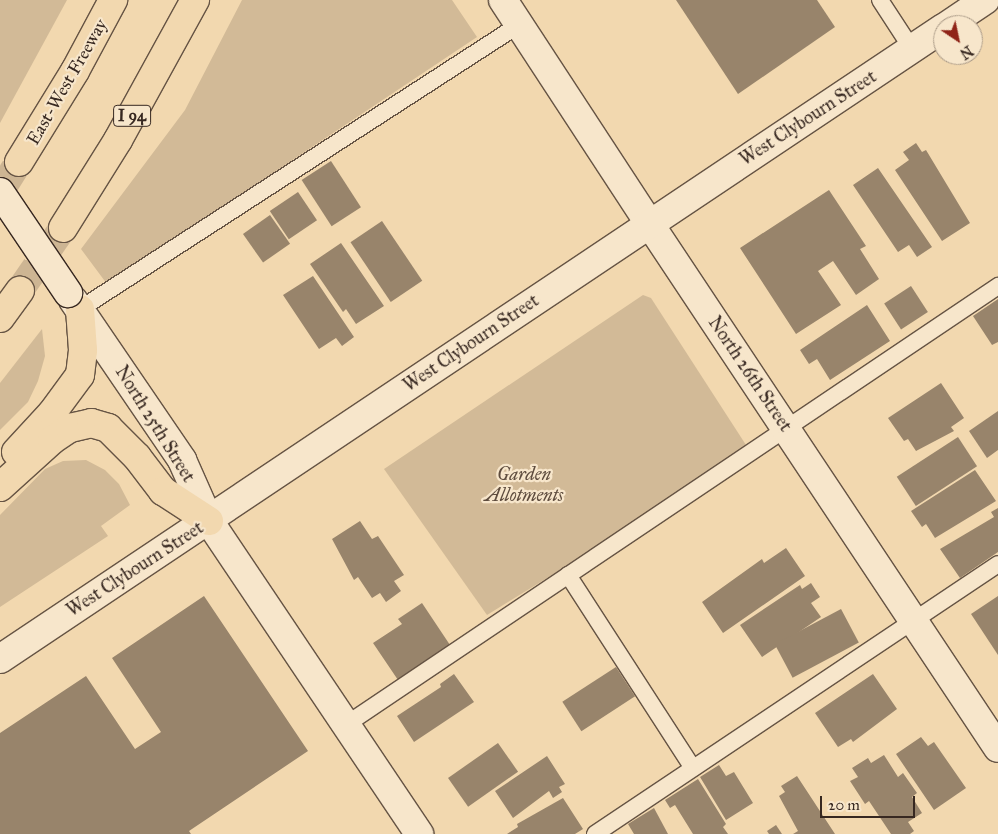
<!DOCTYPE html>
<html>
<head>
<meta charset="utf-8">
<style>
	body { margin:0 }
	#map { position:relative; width:998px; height:834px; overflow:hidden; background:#f2d8af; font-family:"IM FELL Great Primer",serif }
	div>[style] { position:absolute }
	.green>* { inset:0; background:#d2ba97 }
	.building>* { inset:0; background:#98846b; transform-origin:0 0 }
	.highway-tunnel>* { height:28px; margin-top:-14px; transform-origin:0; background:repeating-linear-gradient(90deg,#cdb593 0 28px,transparent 0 42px) }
	.roads { filter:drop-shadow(1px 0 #665444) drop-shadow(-1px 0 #665444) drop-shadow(0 1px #665444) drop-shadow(0 -1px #665444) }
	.lane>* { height:16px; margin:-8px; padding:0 8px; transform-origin:8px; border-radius:8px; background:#f7e6cb }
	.street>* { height:28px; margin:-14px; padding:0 14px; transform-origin:14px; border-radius:14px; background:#f7e6cb }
	.secondary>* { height:28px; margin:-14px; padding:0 14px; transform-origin:14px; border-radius:14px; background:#f7e6cb }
	.highway>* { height:28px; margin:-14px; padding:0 14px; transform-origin:14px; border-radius:14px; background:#f2d8af }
	.bridges { filter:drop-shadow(1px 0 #372821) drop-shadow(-1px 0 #372821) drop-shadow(0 1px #372821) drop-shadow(0 -1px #372821) }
	.secondary-bridge>* { height:28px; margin:-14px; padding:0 14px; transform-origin:14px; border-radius:14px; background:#f7e6cb }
	span { translate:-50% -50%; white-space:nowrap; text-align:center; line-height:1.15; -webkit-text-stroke:4.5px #f7e6cb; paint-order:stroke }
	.shield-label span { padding:1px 4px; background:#f7e6cb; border:1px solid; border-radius:4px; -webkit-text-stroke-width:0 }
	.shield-label { font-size:16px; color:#372821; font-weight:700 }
	.street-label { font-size:18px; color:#372821 }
	.park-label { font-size:18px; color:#5e4c3e; font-style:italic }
	.north { position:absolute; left:933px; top:15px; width:50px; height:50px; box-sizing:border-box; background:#f7e6cb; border:1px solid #aa9a87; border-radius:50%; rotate:146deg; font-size:14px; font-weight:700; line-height:20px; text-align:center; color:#372821 }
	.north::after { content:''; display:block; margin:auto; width:18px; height:22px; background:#8f2418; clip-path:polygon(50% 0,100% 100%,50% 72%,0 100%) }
	.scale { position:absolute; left:820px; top:796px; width:95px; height:22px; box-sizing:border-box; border:2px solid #372821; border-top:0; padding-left:6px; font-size:15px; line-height:18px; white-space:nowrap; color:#372821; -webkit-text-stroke:4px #f7e6cb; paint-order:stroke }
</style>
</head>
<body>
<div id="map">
	<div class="green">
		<div style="clip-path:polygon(0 0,67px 0,0 123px)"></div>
		<div style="clip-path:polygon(242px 0,452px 0,477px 37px,107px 284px,81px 249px,185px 110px)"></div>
		<div style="clip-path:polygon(643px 295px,651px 298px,746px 445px,570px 564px,487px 615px,384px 469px)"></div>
		<div style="clip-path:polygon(42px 329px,45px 356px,38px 381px,28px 402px,0 430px,0 383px)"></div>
		<div style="clip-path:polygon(86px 460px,105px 470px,119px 484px,130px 505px,101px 526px,108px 536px,0 607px,0 515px,45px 469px,63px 461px)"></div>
	</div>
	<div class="building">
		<div style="clip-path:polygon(676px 0,817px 0,835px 27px,738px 94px)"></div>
		<div style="clip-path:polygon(916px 143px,922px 152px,926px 150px,970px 223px,942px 241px,895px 170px,909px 160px,903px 152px)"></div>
		<div style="left:331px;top:161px;width:55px;height:35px;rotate:57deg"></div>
		<div style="clip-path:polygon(878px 168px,932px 247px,917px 257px,909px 245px,898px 252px,853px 185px)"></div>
		<div style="clip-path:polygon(829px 190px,866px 246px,860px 249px,879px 279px,856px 295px,833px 261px,818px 271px,841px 305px,796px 334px,740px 248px)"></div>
		<div style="left:298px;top:192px;width:34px;height:34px;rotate:56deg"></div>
		<div style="left:270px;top:215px;width:35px;height:33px;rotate:55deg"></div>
		<div style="left:382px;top:221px;width:72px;height:38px;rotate:56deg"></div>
		<div style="clip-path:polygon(341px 243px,384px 306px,356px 324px,346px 309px,343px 312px,310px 264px)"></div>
		<div style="clip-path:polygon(313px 276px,354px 337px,342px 346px,336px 338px,319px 349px,283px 295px)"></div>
		<div style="left:911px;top:286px;width:31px;height:32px;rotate:57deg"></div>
		<div style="clip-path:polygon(998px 299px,998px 342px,992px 345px,973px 316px)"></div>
		<div style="clip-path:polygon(867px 305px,890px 341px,830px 380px,817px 359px,809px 364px,800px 350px)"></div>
		<div style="clip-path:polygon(941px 383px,964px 418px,951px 427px,954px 431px,916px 451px,908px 439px,904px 441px,888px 418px)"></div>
		<div style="clip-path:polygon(998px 411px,998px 450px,987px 458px,969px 431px)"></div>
		<div style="left:958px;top:437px;width:35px;height:73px;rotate:57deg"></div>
		<div style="clip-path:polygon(975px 470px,996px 501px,935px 538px,926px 524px,922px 527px,911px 511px)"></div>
		<div style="clip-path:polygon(998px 508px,998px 552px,960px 578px,940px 549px,994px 517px,991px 512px)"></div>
		<div style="clip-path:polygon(360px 521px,372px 539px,378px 536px,404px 575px,394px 581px,401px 591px,386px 602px,380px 593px,372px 598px,358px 577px,354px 580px,332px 539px)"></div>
		<div style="clip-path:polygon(786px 548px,805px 576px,723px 633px,702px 602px,762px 559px,764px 563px)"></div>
		<div style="clip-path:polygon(811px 583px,820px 597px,811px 603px,821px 617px,762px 657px,740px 625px,800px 585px,802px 589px)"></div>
		<div style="clip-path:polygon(204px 596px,308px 751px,189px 831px,191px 834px,0 834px,0 733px,86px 676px,135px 749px,161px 732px,112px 658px)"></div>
		<div style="clip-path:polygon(998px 596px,998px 655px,971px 614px)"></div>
		<div style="clip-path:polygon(422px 603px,450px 645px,398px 680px,373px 643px,402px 624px,398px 619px)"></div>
		<div style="left:841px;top:609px;width:38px;height:75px;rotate:62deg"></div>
		<div style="left:616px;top:667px;width:35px;height:64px;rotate:57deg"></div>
		<div style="clip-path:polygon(454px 674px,474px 702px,414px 742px,397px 716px,441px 687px,440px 684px)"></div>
		<div style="clip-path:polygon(873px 674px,897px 709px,853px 742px,851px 739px,838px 747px,815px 713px)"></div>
		<div style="clip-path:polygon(921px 737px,928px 746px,934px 742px,966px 788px,934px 810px,896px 754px)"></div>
		<div style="left:498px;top:743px;width:35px;height:61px;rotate:55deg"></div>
		<div style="clip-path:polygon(884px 755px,898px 777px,903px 773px,917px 793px,912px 797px,922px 813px,908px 822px,914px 831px,910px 834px,891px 834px,869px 801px,865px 804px,850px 781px,858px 777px,852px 768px,868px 758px,871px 763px)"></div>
		<div style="clip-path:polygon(547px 756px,565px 784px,559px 787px,562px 792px,553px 798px,549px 791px,513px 818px,495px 791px)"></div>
		<div style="clip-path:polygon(719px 765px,726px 776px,734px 772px,753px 803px,726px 820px,700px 777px)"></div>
		<div style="clip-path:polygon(797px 776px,835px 834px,793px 834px,798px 831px,779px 796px,785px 792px,781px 786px)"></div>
		<div style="clip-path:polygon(698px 779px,726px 824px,723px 827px,728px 834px,693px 834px,675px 805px,670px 808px,665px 800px)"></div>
		<div style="clip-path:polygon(563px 798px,583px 829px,575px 834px,507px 834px,518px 827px,517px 824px)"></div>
		<div style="clip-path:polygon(654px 808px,668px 834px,634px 834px,628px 824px)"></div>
		<div style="clip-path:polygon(776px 825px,782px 834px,769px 834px,767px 831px)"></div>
	</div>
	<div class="highway-tunnel">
		<div style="left:0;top:192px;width:36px;rotate:-58deg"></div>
		<div style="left:20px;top:290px;width:75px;rotate:-55.3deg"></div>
	</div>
	<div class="roads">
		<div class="lane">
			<div style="left:880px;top:0;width:59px;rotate:56.9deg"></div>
			<div style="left:80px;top:309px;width:524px;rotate:-32.93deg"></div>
			<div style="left:568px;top:575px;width:230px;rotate:57.1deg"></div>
			<div style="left:347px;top:724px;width:785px;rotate:-33.93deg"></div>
			<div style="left:595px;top:834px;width:485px;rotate:-33.8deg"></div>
		</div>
		<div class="street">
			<div style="left:649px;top:223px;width:630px;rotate:56.39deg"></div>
			<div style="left:209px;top:521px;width:377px;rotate:56.1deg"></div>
		</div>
		<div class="secondary">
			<div style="left:503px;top:0;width:267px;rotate:56.8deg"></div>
			<div style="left:948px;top:25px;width:45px;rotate:-34deg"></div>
			<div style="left:73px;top:300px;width:194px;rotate:55.7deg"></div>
			<div style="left:182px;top:460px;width:67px;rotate:66.1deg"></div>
			<div style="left:0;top:659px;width:1135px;rotate:-33.79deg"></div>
		</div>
		<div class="highway">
			<div style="left:19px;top:162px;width:107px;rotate:-58.4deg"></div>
			<div style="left:75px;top:71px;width:81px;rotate:-61.8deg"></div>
			<div style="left:63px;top:228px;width:104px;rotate:-58deg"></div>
			<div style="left:118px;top:140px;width:160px;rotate:-61.2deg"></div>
			<div style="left:0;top:318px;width:34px;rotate:-54deg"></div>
			<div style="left:16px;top:452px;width:53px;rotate:-47.3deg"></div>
			<div style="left:52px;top:413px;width:47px;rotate:-53.6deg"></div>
			<div style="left:80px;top:375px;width:25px;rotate:-83deg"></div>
			<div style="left:83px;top:350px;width:41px;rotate:-94.2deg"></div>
			<div style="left:0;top:487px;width:70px;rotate:-42.1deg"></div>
			<div style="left:52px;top:440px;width:22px;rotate:-34deg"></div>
			<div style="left:70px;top:428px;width:22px;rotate:-13deg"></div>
			<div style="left:91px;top:423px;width:18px;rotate:16deg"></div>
			<div style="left:108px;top:428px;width:41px;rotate:45deg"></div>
			<div style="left:137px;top:457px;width:43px;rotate:52.6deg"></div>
			<div style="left:163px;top:491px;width:55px;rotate:33.1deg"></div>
		</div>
	</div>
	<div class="bridges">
		<div class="secondary-bridge">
			<div style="left:0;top:192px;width:122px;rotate:56deg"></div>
		</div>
	</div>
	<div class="shield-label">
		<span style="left:132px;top:116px">I 94</span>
	</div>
	<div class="street-label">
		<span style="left:67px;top:82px;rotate:-60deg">East-West Freeway</span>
		<span style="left:808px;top:118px;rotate:-33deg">West Clybourn Street</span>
		<span style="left:471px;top:343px;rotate:-34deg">West Clybourn Street</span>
		<span style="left:750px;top:374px;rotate:56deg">North 26th Street</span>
		<span style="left:155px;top:424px;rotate:58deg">North 25th Street</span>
		<span style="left:135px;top:569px;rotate:-33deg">West Clybourn Street</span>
	</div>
	<div class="park-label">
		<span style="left:524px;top:485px">Garden<br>Allotments</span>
	</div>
	<div class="north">N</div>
	<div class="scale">20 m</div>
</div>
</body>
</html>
